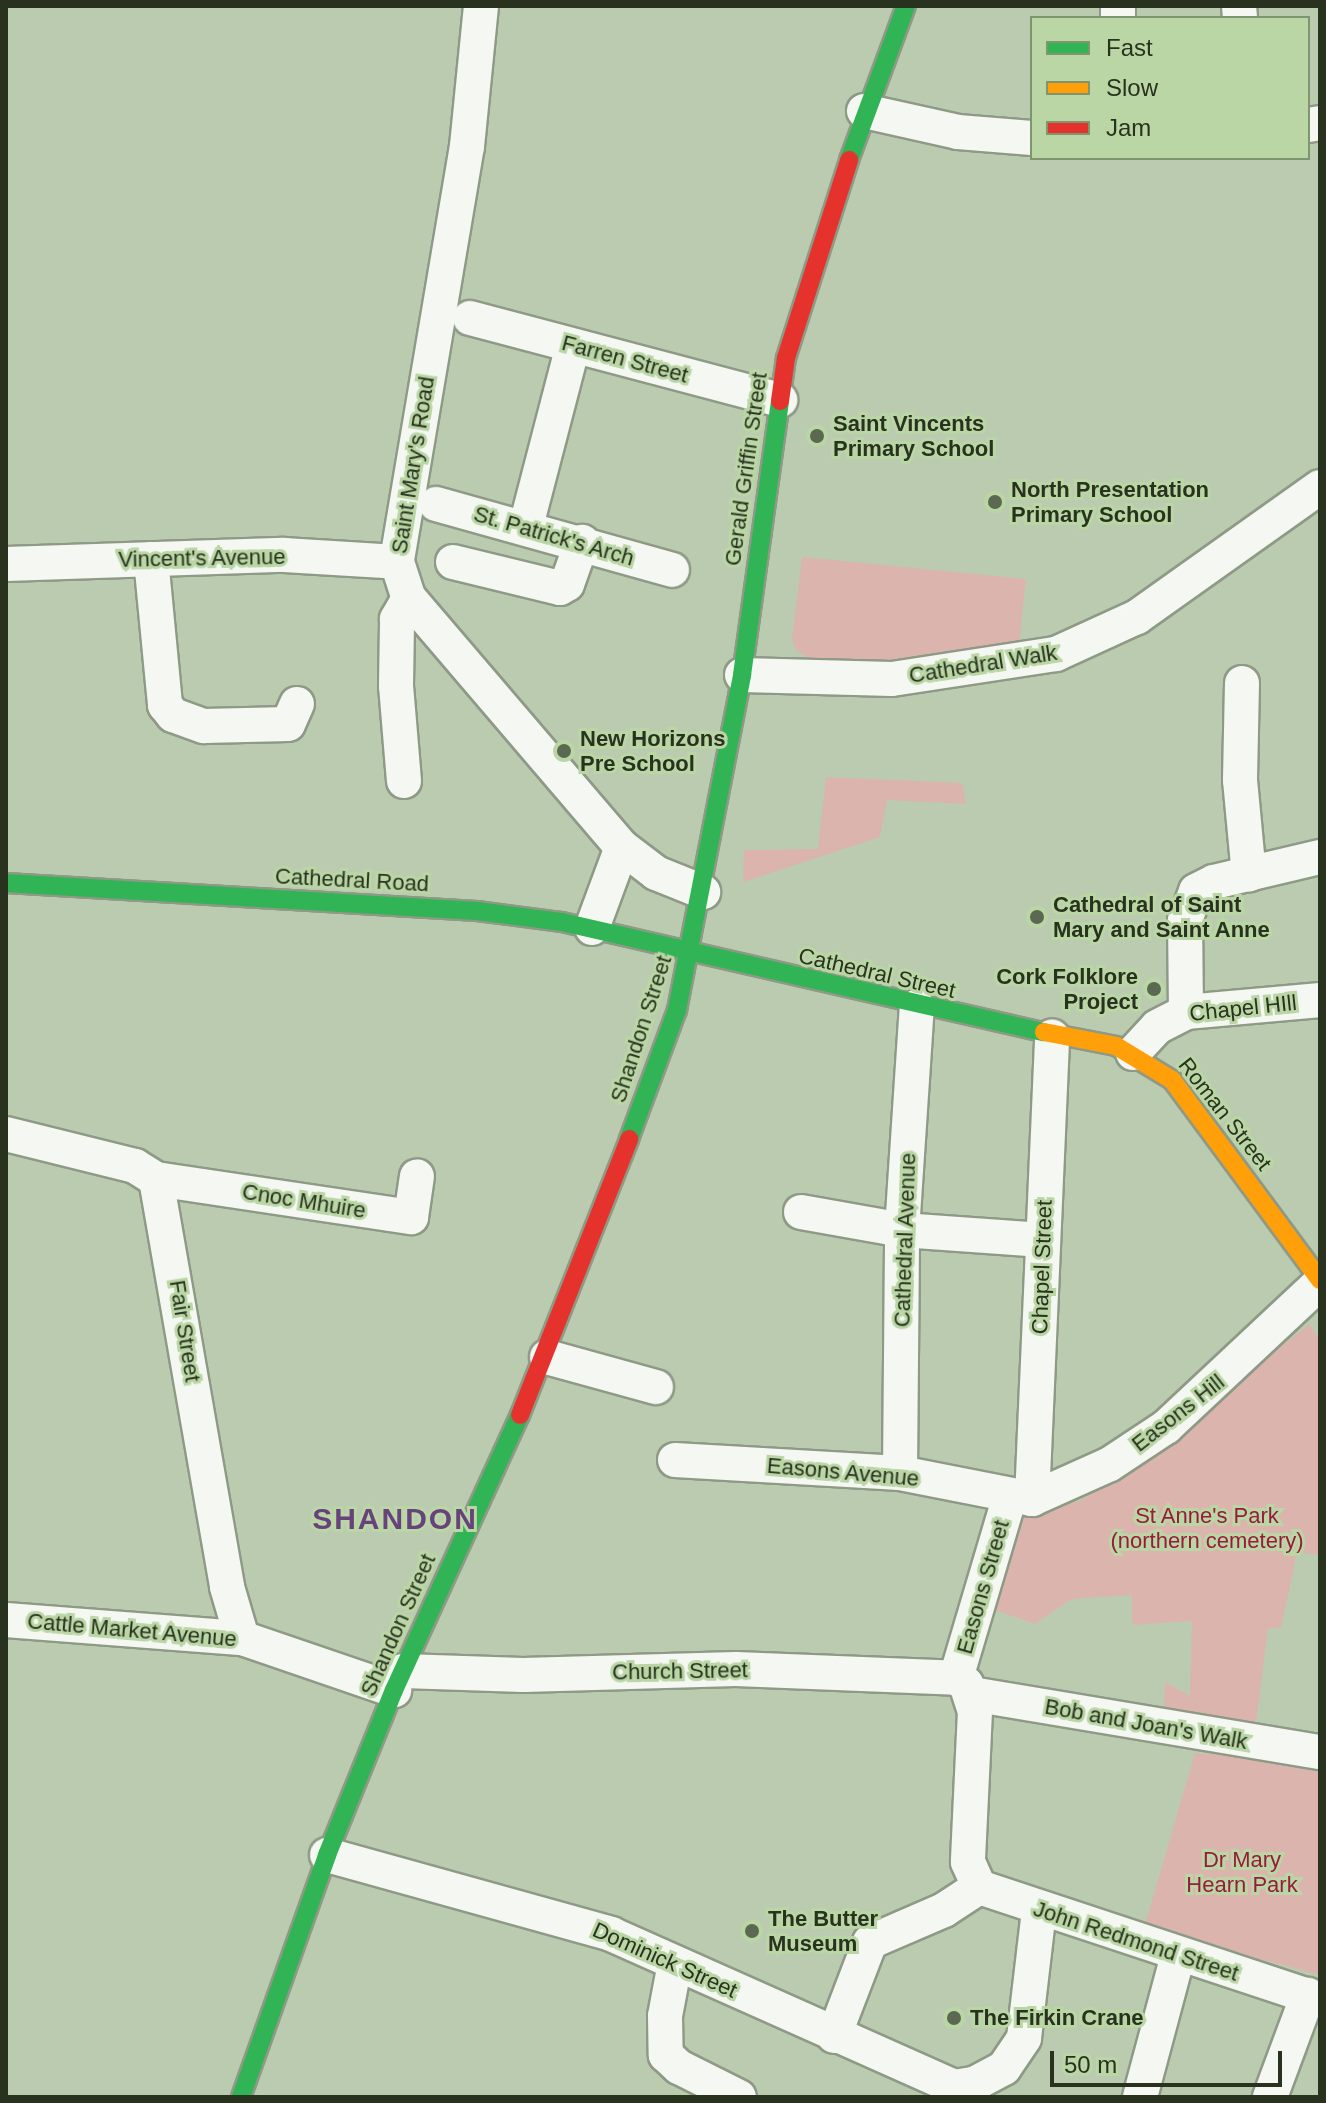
<!DOCTYPE html>
<html>
<head>
<meta charset="utf-8">
<style>
	body { margin:0 }
	#map { position:relative; width:1326px; height:2103px; overflow:hidden; background:#bbcbb0; font-family:Helvetica,sans-serif }
	div>[style] { position:absolute }
	.green>* { inset:0; background:#dbb4ad }
	.roads { filter:drop-shadow(2px 0 #8e9a85) drop-shadow(-2px 0 #8e9a85) drop-shadow(0 2px #8e9a85) drop-shadow(0 -2px #8e9a85) }
	.street>* { height:34px; margin:-17px; padding:0 17px; transform-origin:17px; border-radius:17px; background:#f5f7f3 }
	.fast>* { height:18px; margin:-9px; padding:0 9px; transform-origin:9px; border-radius:9px; background:#30b455 }
	.slow>* { height:18px; margin:-9px; padding:0 9px; transform-origin:9px; border-radius:9px; background:#ff9f0a }
	.jam>* { height:18px; margin:-9px; padding:0 9px; transform-origin:9px; border-radius:9px; background:#e5322d }
	.dots>* { width:22px; height:22px; translate:-50% -50%; box-sizing:border-box; border:4px solid #bad6a5; border-radius:50% }
	span { translate:-50% -50%; white-space:nowrap; text-align:center; line-height:1.15; -webkit-text-stroke:6px #bad6a5; paint-order:stroke }
	.street-label { font-size:22px; color:#28321f }
	.poi-label { font-size:22px; color:#28321f; font-weight:700 }
	.left { translate:0 -50%; text-align:left }
	.right { translate:-100% -50%; text-align:right }
	.park-label { font-size:22px; color:#9a1a3c }
	.district-label { font-size:30px; color:#67427c; font-weight:700; letter-spacing:2px }
	.frame { position:absolute; inset:0; border:8px solid #28321f; pointer-events:none }
	.legend { position:absolute; left:1030px; top:16px; width:280px; height:144px; box-sizing:border-box; background:#bad6a5; border:2px solid #80946f; margin:0; padding:10px 14px; list-style:none; font-size:24px; color:#28321f }
	.legend li { display:flex; align-items:center; gap:16px; height:40px }
	.legend b { width:40px; border:2px solid #80946f }
	.scale { position:absolute; left:1050px; top:2051px; width:232px; height:36px; box-sizing:border-box; border:4px solid #28321f; border-top:0; padding-left:10px; font-size:24px; line-height:28px; white-space:nowrap; color:#28321f; -webkit-text-stroke:6px #bad6a5; paint-order:stroke }
</style>
</head>
<body>
<div id="map">
	<div class="green">
		<div style="clip-path:polygon(802px 557px,1026px 579px,1019px 644px,878px 661px,811px 660px,795px 649px,792px 638px)"></div>
		<div style="clip-path:polygon(826px 777px,962px 783px,966px 804px,887px 800px,880px 837px,743px 882px,744px 850px,818px 849px)"></div>
		<div style="clip-path:polygon(1309px 1324px,1320px 1340px,1320px 1555px,1297px 1552px,1281px 1628px,1268px 1628px,1256px 1723px,1164px 1708px,1165px 1682px,1190px 1696px,1192px 1621px,1132px 1625px,1132px 1595px,1071px 1599px,1035px 1624px,992px 1609px,1021px 1507px,1078px 1502px,1139px 1462px)"></div>
		<div style="clip-path:polygon(1195px 1753px,1320px 1764px,1320px 1975px,1144px 1928px)"></div>
	</div>
	<div class="roads">
		<div class="street">
			<div style="left:481px;top:6px;width:141px;rotate:95.7deg"></div>
			<div style="left:467px;top:146px;width:422px;rotate:99.6deg"></div>
			<div style="left:397px;top:562px;width:38px;rotate:72deg"></div>
			<div style="left:409px;top:598px;width:328px;rotate:49.5deg"></div>
			<div style="left:622px;top:847px;width:43px;rotate:37.4deg"></div>
			<div style="left:656px;top:873px;width:51px;rotate:22deg"></div>
			<div style="left:1239px;top:6px;width:12px;rotate:85deg"></div>
			<div style="left:1118px;top:16px;width:10px;rotate:-90deg"></div>
			<div style="left:864px;top:111px;width:96px;rotate:12.6deg"></div>
			<div style="left:958px;top:132px;width:74px;rotate:4.6deg"></div>
			<div style="left:1308px;top:125px;width:12px;rotate:-9deg"></div>
			<div style="left:470px;top:318px;width:321px;rotate:14.8deg"></div>
			<div style="left:436px;top:504px;width:245px;rotate:15.6deg"></div>
			<div style="left:526px;top:526px;width:186px;rotate:-75.4deg"></div>
			<div style="left:151px;top:559px;width:147px;rotate:84.5deg"></div>
			<div style="left:165px;top:705px;width:13px;rotate:51deg"></div>
			<div style="left:173px;top:715px;width:33px;rotate:20deg"></div>
			<div style="left:204px;top:726px;width:84px;rotate:-1.4deg"></div>
			<div style="left:288px;top:724px;width:22px;rotate:-66deg"></div>
			<div style="left:453px;top:562px;width:110px;rotate:13.7deg"></div>
			<div style="left:560px;top:588px;width:8px;rotate:-30deg"></div>
			<div style="left:567px;top:584px;width:45px;rotate:-70.3deg"></div>
			<div style="left:6px;top:564px;width:278px;rotate:-1.9deg"></div>
			<div style="left:284px;top:555px;width:113px;rotate:3.5deg"></div>
			<div style="left:742px;top:675px;width:150px;rotate:1.5deg"></div>
			<div style="left:892px;top:679px;width:166px;rotate:-8.7deg"></div>
			<div style="left:1056px;top:654px;width:89px;rotate:-24.6deg"></div>
			<div style="left:1137px;top:617px;width:224px;rotate:-35.4deg"></div>
			<div style="left:1242px;top:683px;width:97px;rotate:91.2deg"></div>
			<div style="left:1240px;top:780px;width:95px;rotate:84.6deg"></div>
			<div style="left:404px;top:781px;width:95px;rotate:-94.8deg"></div>
			<div style="left:396px;top:686px;width:67px;rotate:-89.1deg"></div>
			<div style="left:397px;top:619px;width:24px;rotate:-60deg"></div>
			<div style="left:592px;top:928px;width:86px;rotate:-69.7deg"></div>
			<div style="left:1186px;top:1012px;width:92px;rotate:-90.6deg"></div>
			<div style="left:1185px;top:920px;width:31px;rotate:-69deg"></div>
			<div style="left:1196px;top:891px;width:20px;rotate:-27deg"></div>
			<div style="left:1214px;top:882px;width:109px;rotate:-13.3deg"></div>
			<div style="left:1133px;top:1053px;width:35px;rotate:-47deg"></div>
			<div style="left:1157px;top:1027px;width:33px;rotate:-27deg"></div>
			<div style="left:1186px;top:1012px;width:135px;rotate:-5.1deg"></div>
			<div style="left:6px;top:1134px;width:133px;rotate:13.9deg"></div>
			<div style="left:135px;top:1166px;width:25px;rotate:32deg"></div>
			<div style="left:156px;top:1179px;width:414px;rotate:80.1deg"></div>
			<div style="left:227px;top:1587px;width:53px;rotate:73.6deg"></div>
			<div style="left:156px;top:1179px;width:258px;rotate:8.5deg"></div>
			<div style="left:411px;top:1217px;width:41px;rotate:-81.7deg"></div>
			<div style="left:801px;top:1212px;width:103px;rotate:10.1deg"></div>
			<div style="left:902px;top:1230px;width:141px;rotate:4.1deg"></div>
			<div style="left:547px;top:1357px;width:113px;rotate:15.4deg"></div>
			<div style="left:675px;top:1460px;width:225px;rotate:3.3deg"></div>
			<div style="left:900px;top:1473px;width:135px;rotate:11.1deg"></div>
			<div style="left:1032px;top:1499px;width:85px;rotate:-24.2deg"></div>
			<div style="left:1110px;top:1464px;width:67px;rotate:-33.5deg"></div>
			<div style="left:1166px;top:1427px;width:211px;rotate:-43.1deg"></div>
			<div style="left:900px;top:1473px;width:243px;rotate:-89.5deg"></div>
			<div style="left:902px;top:1230px;width:224px;rotate:-86.2deg"></div>
			<div style="left:1032px;top:1499px;width:463px;rotate:-87.5deg"></div>
			<div style="left:6px;top:1620px;width:237px;rotate:4.4deg"></div>
			<div style="left:242px;top:1638px;width:161px;rotate:18.9deg"></div>
			<div style="left:403px;top:1671px;width:120px;rotate:1.9deg"></div>
			<div style="left:523px;top:1675px;width:213px;rotate:-1.6deg"></div>
			<div style="left:736px;top:1669px;width:220px;rotate:2.3deg"></div>
			<div style="left:956px;top:1678px;width:12px;rotate:31deg"></div>
			<div style="left:966px;top:1684px;width:28px;rotate:72deg"></div>
			<div style="left:975px;top:1711px;width:151px;rotate:92.7deg"></div>
			<div style="left:968px;top:1862px;width:27px;rotate:66deg"></div>
			<div style="left:979px;top:1887px;width:359px;rotate:18.3deg"></div>
			<div style="left:956px;top:1678px;width:190px;rotate:-73.5deg"></div>
			<div style="left:972px;top:1694px;width:353px;rotate:9.5deg"></div>
			<div style="left:327px;top:1855px;width:295px;rotate:15.5deg"></div>
			<div style="left:611px;top:1934px;width:376px;rotate:24deg"></div>
			<div style="left:954px;top:2087px;width:20px;rotate:-9deg"></div>
			<div style="left:974px;top:2084px;width:34px;rotate:-28deg"></div>
			<div style="left:1004px;top:2068px;width:36px;rotate:-56deg"></div>
			<div style="left:1024px;top:2038px;width:129px;rotate:-83.3deg"></div>
			<div style="left:675px;top:1963px;width:54px;rotate:100.7deg"></div>
			<div style="left:665px;top:2016px;width:39px;rotate:89deg"></div>
			<div style="left:666px;top:2055px;width:18px;rotate:43deg"></div>
			<div style="left:679px;top:2067px;width:67px;rotate:26.6deg"></div>
			<div style="left:834px;top:2036px;width:101px;rotate:-69deg"></div>
			<div style="left:870px;top:1942px;width:81px;rotate:-23.4deg"></div>
			<div style="left:944px;top:1910px;width:42px;rotate:-33.3deg"></div>
			<div style="left:1140px;top:2097px;width:147px;rotate:-75deg"></div>
			<div style="left:1270px;top:2097px;width:109px;rotate:-69.6deg"></div>
		</div>
		<div class="fast">
			<div style="left:849px;top:160px;width:164px;rotate:-69.7deg"></div>
			<div style="left:6px;top:883px;width:472px;rotate:3.4deg"></div>
			<div style="left:477px;top:911px;width:86px;rotate:7.4deg"></div>
			<div style="left:562px;top:922px;width:494px;rotate:12.9deg"></div>
			<div style="left:629px;top:1139px;width:138px;rotate:-69.6deg"></div>
			<div style="left:677px;top:1010px;width:341px;rotate:-79deg"></div>
			<div style="left:742px;top:675px;width:277px;rotate:-82.1deg"></div>
			<div style="left:241px;top:2097px;width:257px;rotate:-70.4deg"></div>
			<div style="left:327px;top:1855px;width:178px;rotate:-67.9deg"></div>
			<div style="left:394px;top:1690px;width:302px;rotate:-65.4deg"></div>
		</div>
		<div class="slow">
			<div style="left:1044px;top:1032px;width:73px;rotate:11deg"></div>
			<div style="left:1116px;top:1046px;width:66px;rotate:31.3deg"></div>
			<div style="left:1172px;top:1080px;width:249px;rotate:53.5deg"></div>
		</div>
		<div class="jam">
			<div style="left:780px;top:401px;width:43px;rotate:-82.1deg"></div>
			<div style="left:786px;top:358px;width:208px;rotate:-72.3deg"></div>
			<div style="left:520px;top:1415px;width:297px;rotate:-68.4deg"></div>
		</div>
	</div>
	<div class="dots">
		<div style="left:817px;top:436px;background:#5b6852"></div>
		<div style="left:995px;top:502px;background:#5b6852"></div>
		<div style="left:564px;top:751px;background:#5b6852"></div>
		<div style="left:1037px;top:917px;background:#5b6852"></div>
		<div style="left:1154px;top:989px;background:#5b6852"></div>
		<div style="left:752px;top:1931px;background:#5b6852"></div>
		<div style="left:954px;top:2018px;background:#5b6852"></div>
	</div>
	<div class="street-label">
		<span style="left:625px;top:359px;rotate:15deg">Farren Street</span>
		<span style="left:413px;top:465px;rotate:-81deg">Saint Mary's Road</span>
		<span style="left:746px;top:469px;rotate:-82deg">Gerald Griffin Street</span>
		<span style="left:554px;top:536px;rotate:16deg">St. Patrick's Arch</span>
		<span style="left:202px;top:558px;rotate:-1deg">Vincent's Avenue</span>
		<span style="left:983px;top:664px;rotate:-9deg">Cathedral Walk</span>
		<span style="left:352px;top:880px;rotate:3deg">Cathedral Road</span>
		<span style="left:877px;top:973px;rotate:13deg">Cathedral Street</span>
		<span style="left:1243px;top:1008px;rotate:-6deg">Chapel HIll</span>
		<span style="left:641px;top:1029px;rotate:-72deg">Shandon Street</span>
		<span style="left:1225px;top:1114px;rotate:52deg">Roman Street</span>
		<span style="left:304px;top:1201px;rotate:9deg">Cnoc Mhuire</span>
		<span style="left:905px;top:1240px;rotate:-88deg">Cathedral Avenue</span>
		<span style="left:1042px;top:1267px;rotate:-88deg">Chapel Street</span>
		<span style="left:185px;top:1331px;rotate:81deg">Fair Street</span>
		<span style="left:1178px;top:1413px;rotate:-38deg">Easons Hill</span>
		<span style="left:843px;top:1472px;rotate:5deg">Easons Avenue</span>
		<span style="left:983px;top:1587px;rotate:-74deg">Easons Street</span>
		<span style="left:398px;top:1625px;rotate:-66deg">Shandon Street</span>
		<span style="left:132px;top:1630px;rotate:5deg">Cattle Market Avenue</span>
		<span style="left:680px;top:1671px;rotate:-1deg">Church Street</span>
		<span style="left:1146px;top:1724px;rotate:10deg">Bob and Joan's Walk</span>
		<span style="left:1136px;top:1941px;rotate:18deg">John Redmond Street</span>
		<span style="left:665px;top:1960px;rotate:24deg">Dominick Street</span>
	</div>
	<div class="poi-label">
		<span class="left" style="left:833px;top:436px">Saint Vincents<br>Primary School</span>
		<span class="left" style="left:1011px;top:502px">North Presentation<br>Primary School</span>
		<span class="left" style="left:580px;top:751px">New Horizons<br>Pre School</span>
		<span class="left" style="left:1053px;top:917px">Cathedral of Saint<br>Mary and Saint Anne</span>
		<span class="right" style="left:1138px;top:989px">Cork Folklore<br>Project</span>
		<span class="left" style="left:768px;top:1931px">The Butter<br>Museum</span>
		<span class="left" style="left:970px;top:2018px">The Firkin Crane</span>
	</div>
	<div class="park-label">
		<span style="left:1207px;top:1528px">St Anne's Park<br>(northern cemetery)</span>
		<span style="left:1242px;top:1872px">Dr Mary<br>Hearn Park</span>
	</div>
	<div class="district-label">
		<span style="left:395px;top:1519px">SHANDON</span>
	</div>
	<div class="frame"></div>
	<ul class="legend">
	<li><b style="height:10px;background:#30b455"></b>Fast</li>
	<li><b style="height:10px;background:#ff9f0a"></b>Slow</li>
	<li><b style="height:10px;background:#e5322d"></b>Jam</li>
	</ul>
	<div class="scale">50 m</div>
</div>
</body>
</html>
